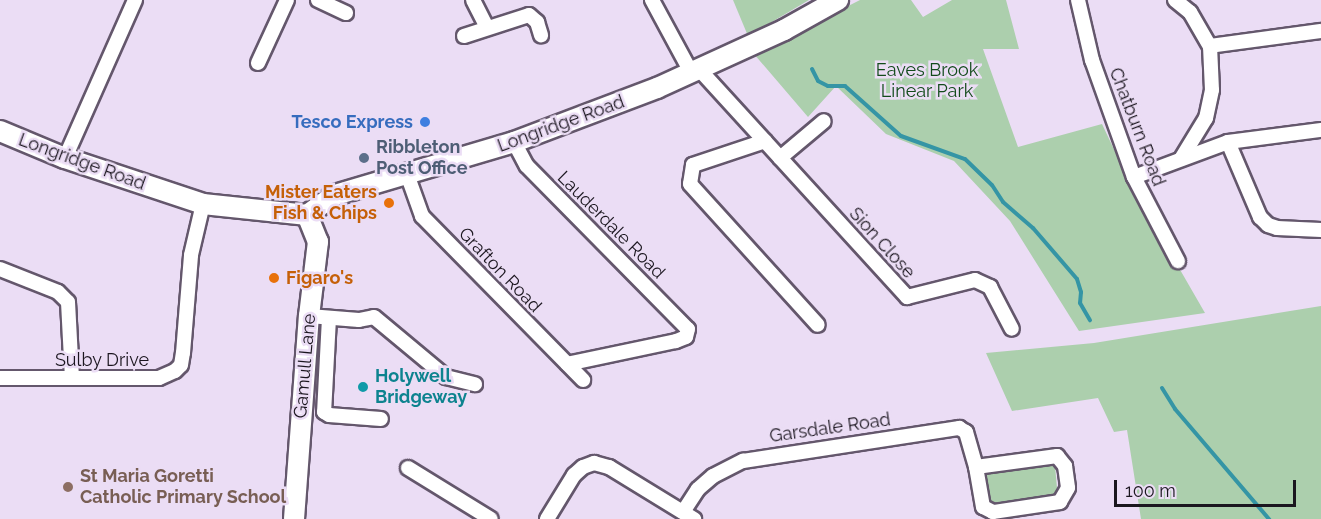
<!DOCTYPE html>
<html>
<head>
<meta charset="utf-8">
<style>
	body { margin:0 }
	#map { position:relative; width:1321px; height:519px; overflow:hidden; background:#ebddf5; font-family:Raleway,sans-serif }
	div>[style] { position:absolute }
	.green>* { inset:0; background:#accfad }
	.stream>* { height:4px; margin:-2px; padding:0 2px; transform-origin:2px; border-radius:2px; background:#3595a5 }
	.roads { filter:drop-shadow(2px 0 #64576c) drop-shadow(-2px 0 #64576c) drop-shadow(0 2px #64576c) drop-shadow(0 -2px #64576c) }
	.street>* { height:14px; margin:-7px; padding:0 7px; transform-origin:7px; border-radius:7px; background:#fff }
	.secondary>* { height:20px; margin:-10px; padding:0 10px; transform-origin:10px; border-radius:10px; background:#fff }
	.dots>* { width:16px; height:16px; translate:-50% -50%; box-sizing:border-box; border:3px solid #ebddf5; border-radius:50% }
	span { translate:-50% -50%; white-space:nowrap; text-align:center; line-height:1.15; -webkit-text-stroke:5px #ebddf5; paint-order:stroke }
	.park-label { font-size:18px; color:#124b1b }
	.shop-label { font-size:18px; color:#366cbe; font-weight:700 }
	.right { translate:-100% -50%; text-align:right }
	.street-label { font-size:18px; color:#1b161f }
	.service-label { font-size:18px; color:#4e5e75; font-weight:700 }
	.left { translate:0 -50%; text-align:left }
	.food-label { font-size:18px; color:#c56008; font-weight:700 }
	.culture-label { font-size:18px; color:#0d838f; font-weight:700 }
	.education-label { font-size:18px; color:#785e54; font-weight:700 }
	.scale { position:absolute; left:1114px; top:480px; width:182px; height:27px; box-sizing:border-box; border:3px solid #1b161f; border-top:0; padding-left:8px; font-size:18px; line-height:21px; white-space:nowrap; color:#1b161f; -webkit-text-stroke:4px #ebddf5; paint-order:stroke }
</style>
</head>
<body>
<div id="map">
	<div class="green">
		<div style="clip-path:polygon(733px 0,809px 0,748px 36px)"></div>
		<div style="clip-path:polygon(860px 0,911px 0,923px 17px,952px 0,1006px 0,1019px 49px,983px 49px,1018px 147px,1102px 124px,1130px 183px,1205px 313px,1079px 331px,1010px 221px,954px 161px,886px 134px,836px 86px,808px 117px,754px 54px)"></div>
		<div style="clip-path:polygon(1321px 306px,1321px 519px,1141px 519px,1127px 430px,1114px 432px,1098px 398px,1012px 411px,986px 353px,1094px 343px)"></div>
		<div style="clip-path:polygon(1047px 461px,1055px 466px,1057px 488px,1055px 496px,989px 503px,981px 479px,985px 472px)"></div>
	</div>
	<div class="stream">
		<div style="left:812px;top:69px;width:13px;rotate:63deg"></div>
		<div style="left:818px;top:81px;width:11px;rotate:27deg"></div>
		<div style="left:828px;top:86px;width:17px"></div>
		<div style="left:845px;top:86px;width:75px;rotate:41.8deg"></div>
		<div style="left:901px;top:136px;width:68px;rotate:19.8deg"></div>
		<div style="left:965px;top:159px;width:37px;rotate:44deg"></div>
		<div style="left:992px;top:185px;width:20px;rotate:57deg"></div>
		<div style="left:1003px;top:202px;width:40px;rotate:41deg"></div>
		<div style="left:1033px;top:228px;width:67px;rotate:49.2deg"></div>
		<div style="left:1077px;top:279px;width:14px;rotate:73deg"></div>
		<div style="left:1081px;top:292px;width:11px;rotate:95deg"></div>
		<div style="left:1080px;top:303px;width:20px;rotate:60deg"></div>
		<div style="left:1162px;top:388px;width:25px;rotate:58deg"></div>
		<div style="left:1175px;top:409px;width:145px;rotate:49.5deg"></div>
	</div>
	<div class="roads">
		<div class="street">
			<div style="left:318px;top:0;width:31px;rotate:25deg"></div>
			<div style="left:473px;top:0;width:31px;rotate:63deg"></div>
			<div style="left:652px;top:0;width:82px;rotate:61.6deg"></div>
			<div style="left:1078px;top:0;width:62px;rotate:76.9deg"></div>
			<div style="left:1092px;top:60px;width:124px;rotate:70.3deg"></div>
			<div style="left:1134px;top:177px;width:95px;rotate:62.4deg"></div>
			<div style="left:1175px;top:0;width:19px;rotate:39deg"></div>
			<div style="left:1190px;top:12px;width:39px;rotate:60deg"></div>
			<div style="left:1210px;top:46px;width:44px;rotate:87.4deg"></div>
			<div style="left:1212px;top:90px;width:29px;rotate:102deg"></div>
			<div style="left:1206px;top:118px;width:48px;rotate:121.4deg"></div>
			<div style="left:464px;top:36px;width:68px;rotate:-17.9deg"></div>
			<div style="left:529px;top:15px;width:11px;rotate:41deg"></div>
			<div style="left:537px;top:22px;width:14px;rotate:73deg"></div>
			<div style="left:1210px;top:46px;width:112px;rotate:-7.7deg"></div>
			<div style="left:258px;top:63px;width:69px;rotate:-65.3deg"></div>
			<div style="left:699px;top:69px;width:309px;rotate:47.6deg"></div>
			<div style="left:907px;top:297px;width:70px;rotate:-14deg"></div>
			<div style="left:975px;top:280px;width:17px;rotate:25deg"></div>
			<div style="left:990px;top:287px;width:47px;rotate:62.4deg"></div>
			<div style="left:765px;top:141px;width:76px;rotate:161.6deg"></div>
			<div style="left:693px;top:165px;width:19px;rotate:99deg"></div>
			<div style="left:690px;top:184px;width:190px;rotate:47.8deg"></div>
			<div style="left:514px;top:142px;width:27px;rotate:62deg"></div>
			<div style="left:527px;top:166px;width:229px;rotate:45.4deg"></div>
			<div style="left:688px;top:329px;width:8px;rotate:104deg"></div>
			<div style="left:686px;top:337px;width:11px;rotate:158deg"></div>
			<div style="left:676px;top:341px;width:111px;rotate:168.1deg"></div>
			<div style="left:1228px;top:142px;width:82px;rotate:66.9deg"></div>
			<div style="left:1260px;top:217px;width:11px;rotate:45deg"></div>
			<div style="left:1268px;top:225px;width:9px;rotate:18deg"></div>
			<div style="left:1277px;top:228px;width:44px;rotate:2.6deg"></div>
			<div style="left:65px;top:158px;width:173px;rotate:-66.1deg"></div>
			<div style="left:780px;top:158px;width:57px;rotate:-40.1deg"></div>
			<div style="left:407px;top:174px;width:45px;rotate:70.3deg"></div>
			<div style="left:422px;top:216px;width:230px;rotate:45.5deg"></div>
			<div style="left:1134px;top:177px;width:100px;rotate:-20.4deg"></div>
			<div style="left:1228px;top:142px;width:94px;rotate:-7.4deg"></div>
			<div style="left:0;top:269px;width:62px;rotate:21.6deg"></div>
			<div style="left:58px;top:292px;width:14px;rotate:45deg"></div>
			<div style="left:68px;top:302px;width:76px;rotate:87deg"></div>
			<div style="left:309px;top:316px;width:50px;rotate:4.6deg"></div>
			<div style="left:359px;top:320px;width:15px;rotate:-11deg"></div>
			<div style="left:374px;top:317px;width:94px;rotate:39.8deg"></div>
			<div style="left:446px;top:377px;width:30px;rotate:14deg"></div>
			<div style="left:329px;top:318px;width:94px;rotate:93deg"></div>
			<div style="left:324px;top:412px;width:6px;rotate:31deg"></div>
			<div style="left:329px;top:415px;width:52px;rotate:4.4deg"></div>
			<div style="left:0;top:378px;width:159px"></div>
			<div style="left:159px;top:378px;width:17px;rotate:-24deg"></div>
			<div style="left:175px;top:371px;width:8px;rotate:-45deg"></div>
			<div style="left:181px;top:365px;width:12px;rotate:-81deg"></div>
			<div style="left:183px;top:353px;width:98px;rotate:-85.3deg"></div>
			<div style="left:191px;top:255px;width:52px;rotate:-76.8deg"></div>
			<div style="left:408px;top:468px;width:97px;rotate:31.6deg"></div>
			<div style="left:683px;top:512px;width:27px;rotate:-57deg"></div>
			<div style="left:698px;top:489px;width:20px;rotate:-41deg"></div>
			<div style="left:713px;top:476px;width:34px;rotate:-27deg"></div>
			<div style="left:743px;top:461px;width:219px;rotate:-8.7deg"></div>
			<div style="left:959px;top:428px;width:8px;rotate:30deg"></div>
			<div style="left:966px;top:432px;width:36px;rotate:74deg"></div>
			<div style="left:976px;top:467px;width:82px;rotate:-7.7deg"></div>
			<div style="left:1057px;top:456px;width:13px;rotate:51deg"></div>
			<div style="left:1065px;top:466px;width:22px;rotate:82deg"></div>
			<div style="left:1068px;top:488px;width:16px;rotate:120deg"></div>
			<div style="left:1060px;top:502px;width:68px;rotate:171.5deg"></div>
			<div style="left:993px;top:512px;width:11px;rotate:-153deg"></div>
			<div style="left:983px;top:507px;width:41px;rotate:-99.9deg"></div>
			<div style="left:547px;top:519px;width:52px;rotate:-58.5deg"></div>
			<div style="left:574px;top:475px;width:12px;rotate:-42deg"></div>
			<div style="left:583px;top:467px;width:12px;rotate:-20deg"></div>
			<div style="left:594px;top:463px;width:16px;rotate:15deg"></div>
			<div style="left:609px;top:467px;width:100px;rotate:31.5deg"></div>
		</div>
		<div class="secondary">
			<div style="left:0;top:131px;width:70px;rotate:22.6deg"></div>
			<div style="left:65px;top:158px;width:145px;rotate:18.4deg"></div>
			<div style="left:203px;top:204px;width:105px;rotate:6deg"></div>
			<div style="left:307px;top:215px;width:34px;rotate:-36deg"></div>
			<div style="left:335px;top:195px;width:187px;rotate:-16.5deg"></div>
			<div style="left:514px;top:142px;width:153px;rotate:-20.7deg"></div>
			<div style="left:657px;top:88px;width:140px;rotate:-24.5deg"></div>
			<div style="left:784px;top:30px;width:62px;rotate:-29.1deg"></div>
			<div style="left:294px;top:519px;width:204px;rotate:-85.8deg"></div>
			<div style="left:309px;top:316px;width:75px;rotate:-83.1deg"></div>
			<div style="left:318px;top:242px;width:29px;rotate:-112deg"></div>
		</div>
	</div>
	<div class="dots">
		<div style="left:425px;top:122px;background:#3f7fe0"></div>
		<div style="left:364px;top:158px;background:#5c6f8a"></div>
		<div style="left:389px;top:203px;background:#e8710a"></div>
		<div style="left:274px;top:278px;background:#e8710a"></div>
		<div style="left:363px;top:387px;background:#0f9aa8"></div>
		<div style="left:68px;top:487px;background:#8d6e63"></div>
	</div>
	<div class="park-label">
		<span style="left:927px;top:81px">Eaves Brook<br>Linear Park</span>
	</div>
	<div class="shop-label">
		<span class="right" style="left:413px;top:122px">Tesco Express</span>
	</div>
	<div class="street-label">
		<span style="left:561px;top:124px;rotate:-20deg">Longridge Road</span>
		<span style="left:1137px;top:127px;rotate:69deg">Chatburn Road</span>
		<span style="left:82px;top:162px;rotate:20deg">Longridge Road</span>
		<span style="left:611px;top:225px;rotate:45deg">Lauderdale Road</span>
		<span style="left:882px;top:243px;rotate:48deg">Sion Close</span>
		<span style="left:500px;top:270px;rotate:46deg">Grafton Road</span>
		<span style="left:102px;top:360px">Sulby Drive</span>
		<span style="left:305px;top:366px;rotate:-85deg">Gamull Lane</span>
		<span style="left:830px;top:428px;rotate:-8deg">Garsdale Road</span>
	</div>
	<div class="service-label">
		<span class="left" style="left:376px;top:158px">Ribbleton<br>Post Office</span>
	</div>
	<div class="food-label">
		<span class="right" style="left:377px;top:203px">Mister Eaters<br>Fish &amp; Chips</span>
		<span class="left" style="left:286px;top:278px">Figaro's</span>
	</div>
	<div class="culture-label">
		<span class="left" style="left:375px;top:387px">Holywell<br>Bridgeway</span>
	</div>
	<div class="education-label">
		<span class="left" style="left:80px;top:487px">St Maria Goretti<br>Catholic Primary School</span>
	</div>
	<div class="scale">100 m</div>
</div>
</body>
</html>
